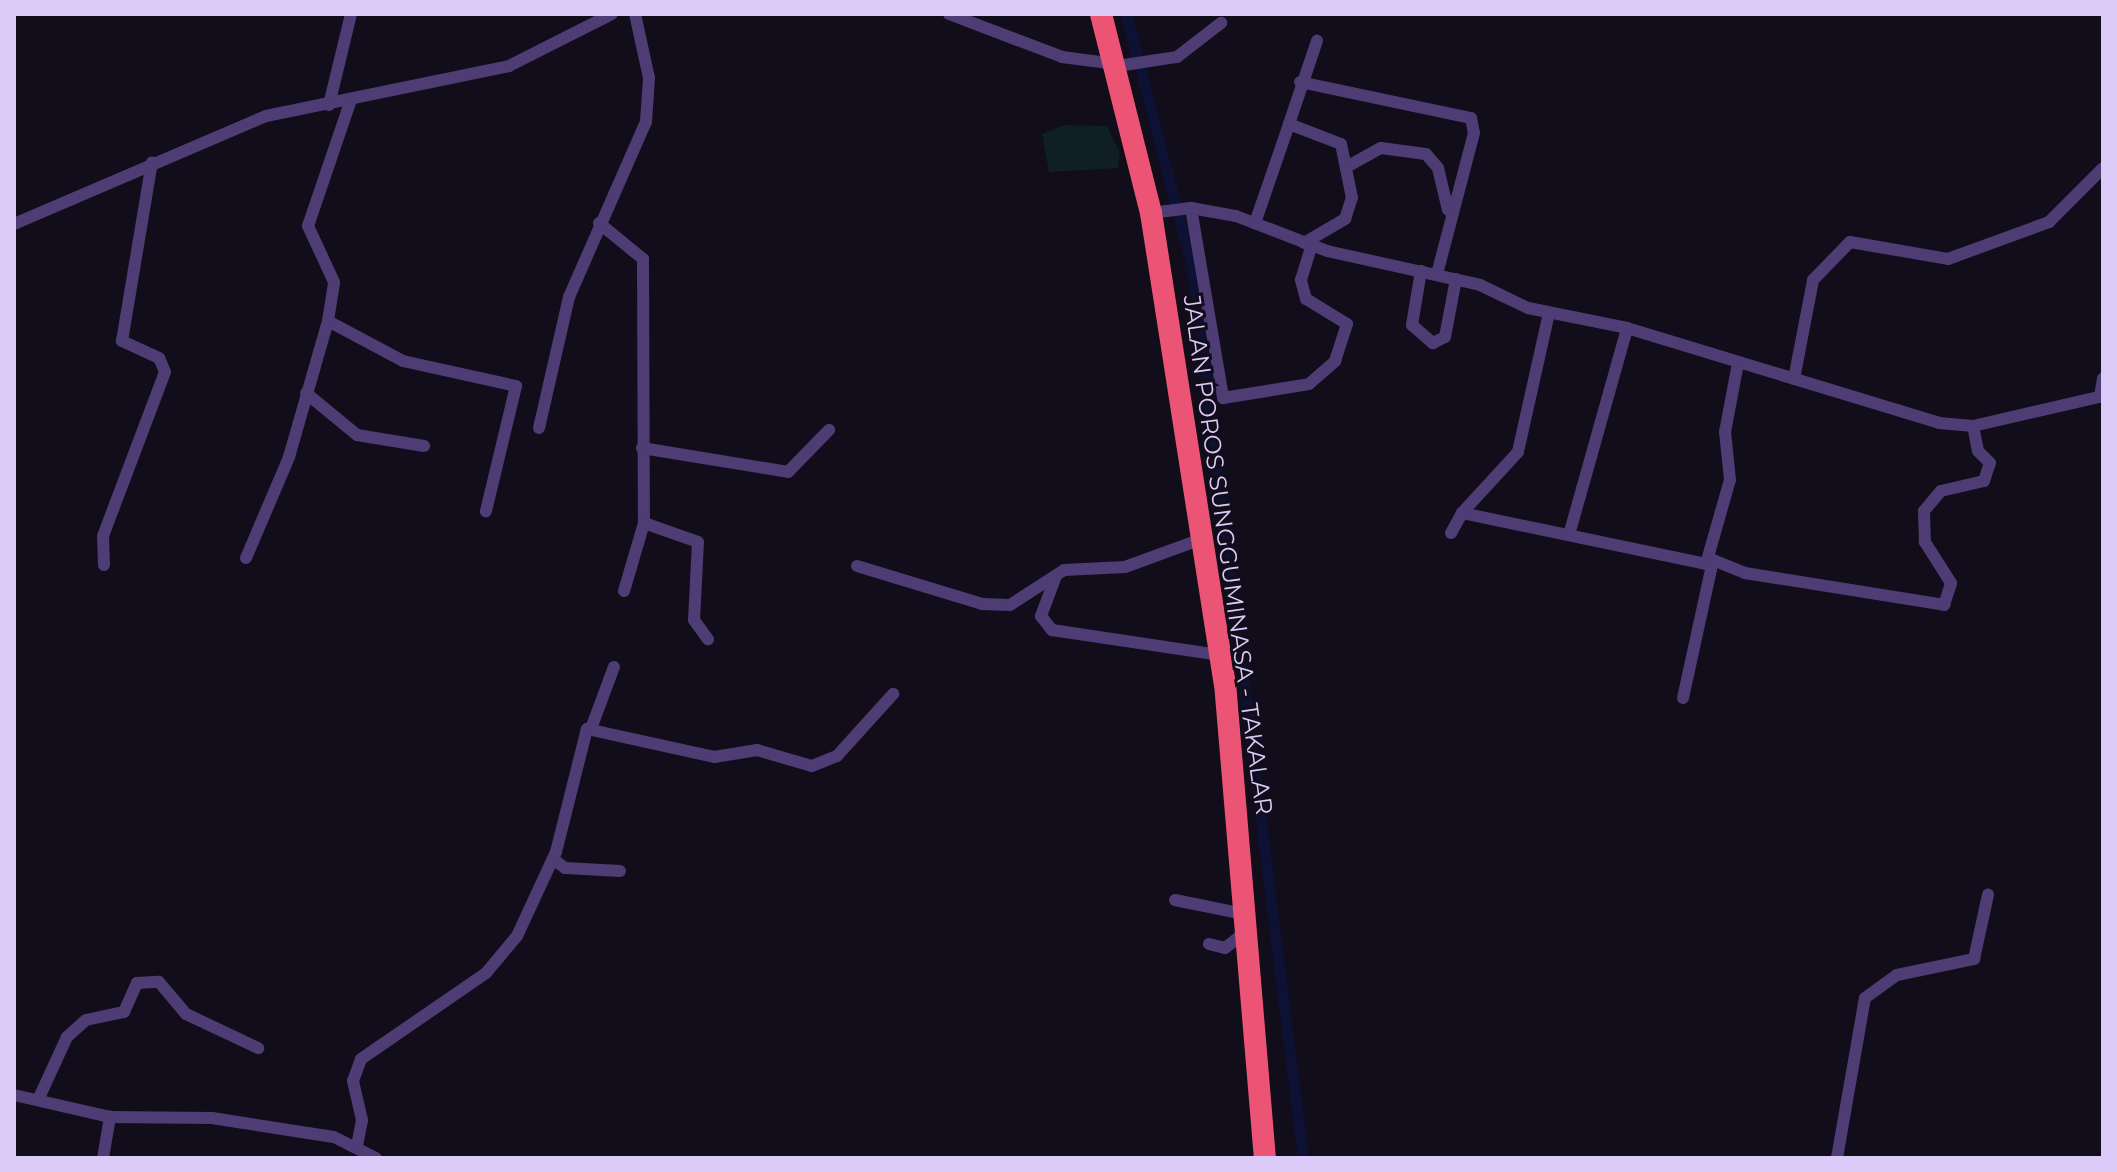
<!DOCTYPE html>
<html>
<head>
<meta charset="utf-8">
<style>
	body { margin:0 }
	#map { position:relative; width:2117px; height:1172px; overflow:hidden; background:#120d1a; font-family:Montserrat,sans-serif }
	div>[style] { position:absolute }
	.green>* { inset:0; background:#101f23 }
	.canal>* { height:11px; margin:-5.5px; padding:0 5.5px; transform-origin:5.5px; border-radius:5.5px; background:#0d1133 }
	.street>* { height:12px; margin:-6px; padding:0 6px; transform-origin:6px; border-radius:6px; background:#4d3d74 }
	.highway>* { height:22px; margin:-11px; padding:0 11px; transform-origin:11px; border-radius:11px; background:#ec5475 }
	span { translate:-50% -50%; white-space:nowrap; text-align:center; line-height:1.15; -webkit-text-stroke:6px #120d1a; paint-order:stroke }
	.street-label { font-size:24px; color:#dccbf9 }
	.frame { position:absolute; inset:0; border:16px solid #dccbf9; pointer-events:none }
</style>
</head>
<body>
<div id="map">
	<div class="green">
		<div style="clip-path:polygon(1064px 125px,1107px 126px,1120px 153px,1118px 168px,1049px 172px,1042px 134px)"></div>
	</div>
	<div class="canal">
		<div style="left:1126px;top:14px;width:261px;rotate:75.4deg"></div>
		<div style="left:1192px;top:267px;width:898px;rotate:82.9deg"></div>
	</div>
	<div class="street">
		<div style="left:949px;top:14px;width:121px;rotate:20.8deg"></div>
		<div style="left:1062px;top:57px;width:63px;rotate:7.4deg"></div>
		<div style="left:1124px;top:65px;width:54px;rotate:-8.6deg"></div>
		<div style="left:1177px;top:57px;width:56px;rotate:-37.7deg"></div>
		<div style="left:1300px;top:82px;width:175px;rotate:11.9deg"></div>
		<div style="left:1471px;top:118px;width:15px;rotate:79deg"></div>
		<div style="left:1474px;top:133px;width:146px;rotate:104.7deg"></div>
		<div style="left:329px;top:105px;width:94px;rotate:-76.4deg"></div>
		<div style="left:1350px;top:165px;width:35px;rotate:-29deg"></div>
		<div style="left:1381px;top:148px;width:45px;rotate:7.6deg"></div>
		<div style="left:1426px;top:154px;width:18px;rotate:49deg"></div>
		<div style="left:1438px;top:168px;width:43px;rotate:76.6deg"></div>
		<div style="left:1191px;top:208px;width:193px;rotate:80.4deg"></div>
		<div style="left:1223px;top:398px;width:87px;rotate:-9.2deg"></div>
		<div style="left:1309px;top:384px;width:35px;rotate:-41deg"></div>
		<div style="left:1335px;top:361px;width:39px;rotate:-72deg"></div>
		<div style="left:1347px;top:324px;width:48px;rotate:-148.6deg"></div>
		<div style="left:1306px;top:299px;width:20px;rotate:-105deg"></div>
		<div style="left:1301px;top:280px;width:34px;rotate:-73deg"></div>
		<div style="left:1151px;top:213px;width:40px;rotate:-7.1deg"></div>
		<div style="left:1191px;top:208px;width:46px;rotate:10.1deg"></div>
		<div style="left:1236px;top:216px;width:97px;rotate:21deg"></div>
		<div style="left:1327px;top:251px;width:157px;rotate:12.5deg"></div>
		<div style="left:1480px;top:285px;width:53px;rotate:25.6deg"></div>
		<div style="left:1528px;top:308px;width:101px;rotate:11.4deg"></div>
		<div style="left:1627px;top:328px;width:326px;rotate:16.9deg"></div>
		<div style="left:1939px;top:423px;width:34px;rotate:5deg"></div>
		<div style="left:1973px;top:426px;width:133px;rotate:-13deg"></div>
		<div style="left:599px;top:223px;width:57px;rotate:39.3deg"></div>
		<div style="left:643px;top:259px;width:264px;rotate:89.8deg"></div>
		<div style="left:644px;top:523px;width:57px;rotate:19.4deg"></div>
		<div style="left:698px;top:542px;width:78px;rotate:92.9deg"></div>
		<div style="left:694px;top:620px;width:24px;rotate:54deg"></div>
		<div style="left:1255px;top:223px;width:105px;rotate:-71deg"></div>
		<div style="left:14px;top:224px;width:274px;rotate:-23.2deg"></div>
		<div style="left:266px;top:116px;width:248px;rotate:-11.6deg"></div>
		<div style="left:509px;top:66px;width:115px;rotate:-26.8deg"></div>
		<div style="left:1304px;top:243px;width:48px;rotate:-30.3deg"></div>
		<div style="left:1345px;top:219px;width:22px;rotate:-72deg"></div>
		<div style="left:1352px;top:198px;width:55px;rotate:-101.5deg"></div>
		<div style="left:1341px;top:144px;width:56px;rotate:-159deg"></div>
		<div style="left:1289px;top:124px;width:88px;rotate:-71.4deg"></div>
		<div style="left:1421px;top:271px;width:55px;rotate:99.5deg"></div>
		<div style="left:1412px;top:325px;width:28px;rotate:41deg"></div>
		<div style="left:1433px;top:343px;width:13px;rotate:-27deg"></div>
		<div style="left:1445px;top:337px;width:59px;rotate:-79.3deg"></div>
		<div style="left:1549px;top:313px;width:142px;rotate:102.6deg"></div>
		<div style="left:1518px;top:452px;width:83px;rotate:132.6deg"></div>
		<div style="left:1462px;top:513px;width:249px;rotate:11.8deg"></div>
		<div style="left:1706px;top:564px;width:87px;rotate:-74.1deg"></div>
		<div style="left:1730px;top:480px;width:48px;rotate:-95.9deg"></div>
		<div style="left:1725px;top:432px;width:70px;rotate:-79.3deg"></div>
		<div style="left:328px;top:321px;width:85px;rotate:28.1deg"></div>
		<div style="left:403px;top:361px;width:116px;rotate:12.5deg"></div>
		<div style="left:516px;top:386px;width:129px;rotate:103.5deg"></div>
		<div style="left:1794px;top:379px;width:101px;rotate:-79.1deg"></div>
		<div style="left:1813px;top:280px;width:53px;rotate:-45.8deg"></div>
		<div style="left:1850px;top:242px;width:99px;rotate:9.8deg"></div>
		<div style="left:1948px;top:259px;width:108px;rotate:-20.1deg"></div>
		<div style="left:2049px;top:222px;width:76px;rotate:-45deg"></div>
		<div style="left:306px;top:393px;width:66px;rotate:39.5deg"></div>
		<div style="left:357px;top:435px;width:68px;rotate:9.3deg"></div>
		<div style="left:2100px;top:397px;width:19px;rotate:-81deg"></div>
		<div style="left:539px;top:428px;width:134px;rotate:-77.1deg"></div>
		<div style="left:569px;top:297px;width:191px;rotate:-66.3deg"></div>
		<div style="left:646px;top:122px;width:44px;rotate:-86.1deg"></div>
		<div style="left:649px;top:78px;width:66px;rotate:-102.3deg"></div>
		<div style="left:642px;top:448px;width:148px;rotate:9.3deg"></div>
		<div style="left:788px;top:472px;width:59px;rotate:-45.7deg"></div>
		<div style="left:1451px;top:533px;width:23px;rotate:-61deg"></div>
		<div style="left:1569px;top:535px;width:215px;rotate:-74.3deg"></div>
		<div style="left:246px;top:558px;width:110px;rotate:-66.9deg"></div>
		<div style="left:289px;top:457px;width:141px;rotate:-74deg"></div>
		<div style="left:328px;top:321px;width:39px;rotate:-81deg"></div>
		<div style="left:334px;top:282px;width:62px;rotate:-114.9deg"></div>
		<div style="left:308px;top:226px;width:133px;rotate:-71.2deg"></div>
		<div style="left:104px;top:565px;width:29px;rotate:-92deg"></div>
		<div style="left:103px;top:536px;width:175px;rotate:-69.3deg"></div>
		<div style="left:165px;top:372px;width:15px;rotate:-113deg"></div>
		<div style="left:159px;top:358px;width:41px;rotate:-155.3deg"></div>
		<div style="left:122px;top:341px;width:181px;rotate:-80.5deg"></div>
		<div style="left:857px;top:566px;width:131px;rotate:16.9deg"></div>
		<div style="left:982px;top:604px;width:28px;rotate:2deg"></div>
		<div style="left:1010px;top:605px;width:64px;rotate:-32.9deg"></div>
		<div style="left:1064px;top:570px;width:61px;rotate:-2.8deg"></div>
		<div style="left:1125px;top:567px;width:82px;rotate:-20deg"></div>
		<div style="left:1056px;top:576px;width:43px;rotate:110.6deg"></div>
		<div style="left:1041px;top:616px;width:18px;rotate:52deg"></div>
		<div style="left:1052px;top:630px;width:170px;rotate:8.5deg"></div>
		<div style="left:624px;top:591px;width:71px;rotate:-73.6deg"></div>
		<div style="left:1683px;top:698px;width:141px;rotate:-77.7deg"></div>
		<div style="left:1713px;top:560px;width:35px;rotate:22deg"></div>
		<div style="left:1745px;top:573px;width:202px;rotate:9.1deg"></div>
		<div style="left:1944px;top:605px;width:23px;rotate:-72deg"></div>
		<div style="left:1951px;top:583px;width:49px;rotate:-122.4deg"></div>
		<div style="left:1925px;top:542px;width:31px;rotate:-92deg"></div>
		<div style="left:1924px;top:511px;width:26px;rotate:-50deg"></div>
		<div style="left:1941px;top:491px;width:44px;rotate:-13.1deg"></div>
		<div style="left:1984px;top:481px;width:19px;rotate:-72deg"></div>
		<div style="left:1990px;top:463px;width:17px;rotate:-135deg"></div>
		<div style="left:1978px;top:451px;width:25px;rotate:-101deg"></div>
		<div style="left:592px;top:726px;width:63px;rotate:-69.6deg"></div>
		<div style="left:553px;top:859px;width:15px;rotate:37deg"></div>
		<div style="left:565px;top:868px;width:55px;rotate:3.1deg"></div>
		<div style="left:1175px;top:900px;width:76px;rotate:11.5deg"></div>
		<div style="left:1209px;top:944px;width:16px;rotate:14deg"></div>
		<div style="left:1225px;top:948px;width:28px;rotate:-38deg"></div>
		<div style="left:14px;top:1095px;width:98px;rotate:12.9deg"></div>
		<div style="left:110px;top:1117px;width:102px;rotate:0.6deg"></div>
		<div style="left:212px;top:1118px;width:123px;rotate:8.9deg"></div>
		<div style="left:334px;top:1137px;width:47px;rotate:26.6deg"></div>
		<div style="left:38px;top:1100px;width:69px;rotate:-65.3deg"></div>
		<div style="left:67px;top:1037px;width:25px;rotate:-42deg"></div>
		<div style="left:86px;top:1020px;width:39px;rotate:-12deg"></div>
		<div style="left:124px;top:1012px;width:32px;rotate:-66deg"></div>
		<div style="left:137px;top:983px;width:22px;rotate:-3deg"></div>
		<div style="left:159px;top:982px;width:42px;rotate:49.8deg"></div>
		<div style="left:186px;top:1014px;width:80px;rotate:25.3deg"></div>
		<div style="left:357px;top:1146px;width:26px;rotate:-79deg"></div>
		<div style="left:362px;top:1120px;width:40px;rotate:-103deg"></div>
		<div style="left:353px;top:1081px;width:23px;rotate:-70deg"></div>
		<div style="left:361px;top:1059px;width:152px;rotate:-34.5deg"></div>
		<div style="left:486px;top:973px;width:48px;rotate:-50deg"></div>
		<div style="left:517px;top:936px;width:93px;rotate:-65.1deg"></div>
		<div style="left:556px;top:852px;width:127px;rotate:-75.9deg"></div>
		<div style="left:587px;top:729px;width:130px;rotate:12.4deg"></div>
		<div style="left:714px;top:757px;width:44px;rotate:-9.2deg"></div>
		<div style="left:757px;top:750px;width:57px;rotate:16.2deg"></div>
		<div style="left:812px;top:766px;width:27px;rotate:-22deg"></div>
		<div style="left:837px;top:756px;width:84px;rotate:-47.9deg"></div>
		<div style="left:103px;top:1158px;width:42px;rotate:-80.3deg"></div>
		<div style="left:1837px;top:1158px;width:162px;rotate:-80.1deg"></div>
		<div style="left:1865px;top:998px;width:39px;rotate:-36deg"></div>
		<div style="left:1897px;top:975px;width:79px;rotate:-11.7deg"></div>
		<div style="left:1974px;top:959px;width:66px;rotate:-77.7deg"></div>
	</div>
	<div class="highway">
		<div style="left:1101px;top:14px;width:205px;rotate:75.9deg"></div>
		<div style="left:1151px;top:213px;width:476px;rotate:81.1deg"></div>
		<div style="left:1225px;top:683px;width:477px;rotate:85.2deg"></div>
	</div>
	<div class="street-label">
		<span style="left:1228px;top:555px;rotate:82deg">JALAN POROS SUNGGUMINASA - TAKALAR</span>
	</div>
	<div class="frame"></div>
</div>
</body>
</html>
